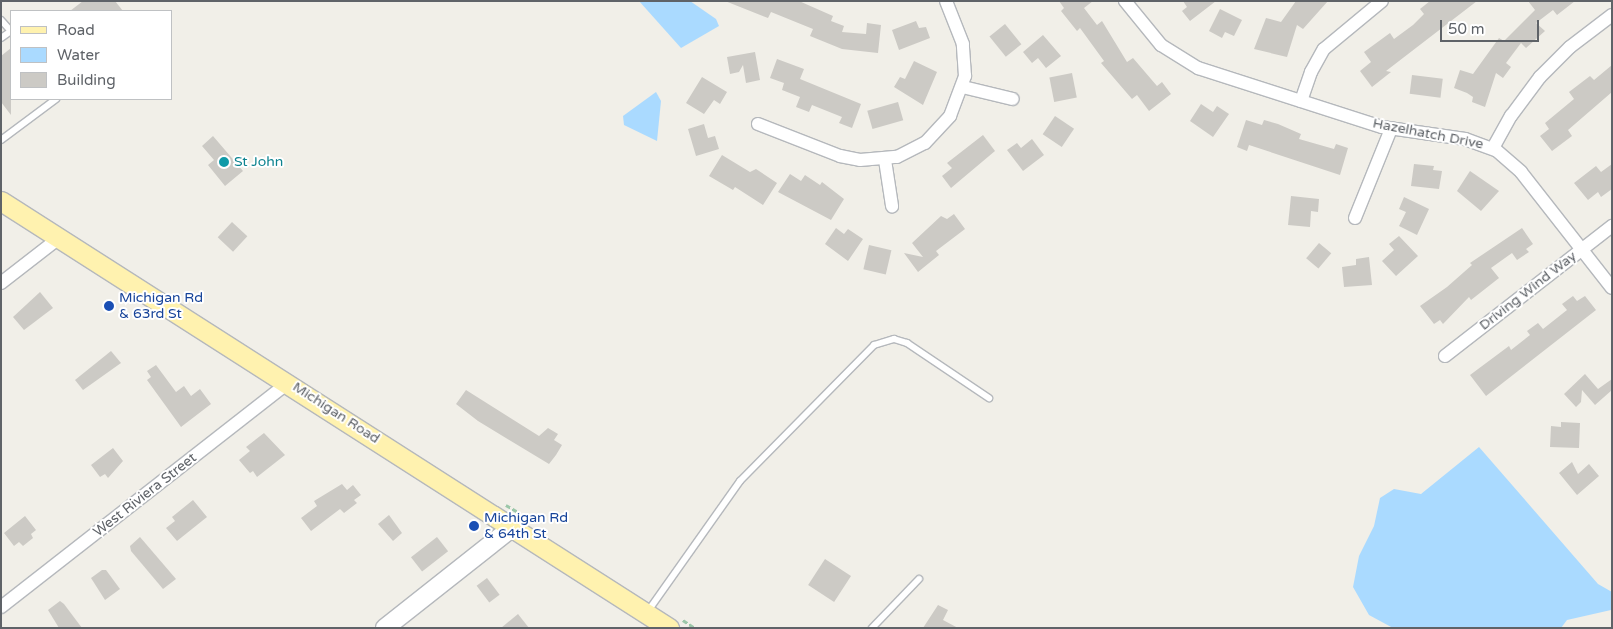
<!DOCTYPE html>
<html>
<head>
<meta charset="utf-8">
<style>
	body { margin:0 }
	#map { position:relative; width:1613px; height:629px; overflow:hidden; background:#f1efe8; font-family:"Varela Round",sans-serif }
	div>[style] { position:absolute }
	.water>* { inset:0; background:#aadaff }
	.building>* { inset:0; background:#cccac5; transform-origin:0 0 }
	.path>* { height:2.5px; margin-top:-1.25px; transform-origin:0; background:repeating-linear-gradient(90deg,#9cc7a9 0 5px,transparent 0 7.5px) }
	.roads { filter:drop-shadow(1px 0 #b5b8bc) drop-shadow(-1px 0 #b5b8bc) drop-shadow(0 1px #b5b8bc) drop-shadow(0 -1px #b5b8bc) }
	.lane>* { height:6px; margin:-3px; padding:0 3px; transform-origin:3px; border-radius:3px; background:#fff }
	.street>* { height:12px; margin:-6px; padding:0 6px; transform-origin:6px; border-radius:6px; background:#fff }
	.secondary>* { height:18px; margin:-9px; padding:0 9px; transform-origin:9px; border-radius:9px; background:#fff }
	.primary>* { height:19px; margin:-9.5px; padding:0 9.5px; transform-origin:9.5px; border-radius:9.5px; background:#fff2af }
	.dots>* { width:14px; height:14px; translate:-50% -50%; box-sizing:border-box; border:2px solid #fff; border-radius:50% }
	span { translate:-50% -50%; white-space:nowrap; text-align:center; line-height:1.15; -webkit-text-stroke:4px #fff; paint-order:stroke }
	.street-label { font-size:14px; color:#5f6368 }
	.culture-label { font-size:14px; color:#0d838f }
	.left { translate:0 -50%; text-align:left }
	.transit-label { font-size:14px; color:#164399 }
	.frame { position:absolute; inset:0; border:2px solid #5f6368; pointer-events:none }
	.legend { position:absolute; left:10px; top:10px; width:162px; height:90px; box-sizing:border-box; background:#fff; border:1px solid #bfc1c3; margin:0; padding:6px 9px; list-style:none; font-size:15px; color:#5f6368 }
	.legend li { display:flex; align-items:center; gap:10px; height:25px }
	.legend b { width:25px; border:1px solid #bfc1c3 }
	.scale { position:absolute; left:1440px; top:20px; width:99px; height:22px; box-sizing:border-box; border:2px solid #5f6368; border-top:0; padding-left:6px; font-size:15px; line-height:18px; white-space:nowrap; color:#5f6368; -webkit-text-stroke:4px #fff; paint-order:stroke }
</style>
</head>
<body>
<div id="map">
	<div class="water">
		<div style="clip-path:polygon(639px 1px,690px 1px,716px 19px,719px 26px,681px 48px)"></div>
		<div style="clip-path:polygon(656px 92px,661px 101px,657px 141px,624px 125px,623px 116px)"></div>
		<div style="clip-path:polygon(1479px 447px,1598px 584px,1612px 592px,1611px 610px,1567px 620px,1561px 628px,1393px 628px,1369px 615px,1353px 587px,1359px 556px,1374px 526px,1380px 498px,1394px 489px,1421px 494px)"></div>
	</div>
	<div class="building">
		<div style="clip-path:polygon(83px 1px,115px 1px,123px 11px,70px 11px)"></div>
		<div style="clip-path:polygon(725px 1px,799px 1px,833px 16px,831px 21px,844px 26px,842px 32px,866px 34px,867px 23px,881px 25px,878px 53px,842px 49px,810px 36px,813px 29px,771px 12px,768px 18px)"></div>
		<div style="clip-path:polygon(1059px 1px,1093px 1px,1084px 8px,1097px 25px,1102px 21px,1127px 62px,1133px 58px,1157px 86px,1162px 82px,1171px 94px,1149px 111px,1137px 95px,1132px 99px,1101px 63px,1104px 61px,1080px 28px,1077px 31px,1061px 11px,1064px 8px)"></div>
		<div style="clip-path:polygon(1183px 1px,1216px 1px,1190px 21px,1182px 11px,1187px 7px)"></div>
		<div style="clip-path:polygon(1296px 1px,1328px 1px,1303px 29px,1297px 25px,1287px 57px,1254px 49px,1266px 18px,1281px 22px)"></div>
		<div style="clip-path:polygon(1430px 1px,1477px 1px,1386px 71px,1391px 72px,1372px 87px,1360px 71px,1371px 62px,1364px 52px,1390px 33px,1394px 39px,1413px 25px,1424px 14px,1420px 9px)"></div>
		<div style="clip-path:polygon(1528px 1px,1575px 1px,1557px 15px,1553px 10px,1536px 23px,1545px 31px,1526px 48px,1521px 43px,1506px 63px,1511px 67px,1503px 78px,1496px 73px,1485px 107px,1472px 102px,1473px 97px,1467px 93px,1454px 88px,1460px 70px,1473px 74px,1499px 38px,1504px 41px,1535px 10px)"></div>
		<div style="clip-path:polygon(1220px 9px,1242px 20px,1234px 36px,1225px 32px,1222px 38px,1209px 31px)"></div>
		<div style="clip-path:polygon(916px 21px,919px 28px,926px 27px,930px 38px,899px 50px,892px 30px)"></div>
		<div style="left:1005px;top:24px;width:26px;height:20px;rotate:51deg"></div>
		<div style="clip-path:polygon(1043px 35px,1061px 56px,1046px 68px,1038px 58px,1032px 63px,1023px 52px)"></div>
		<div style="clip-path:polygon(11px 48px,11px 115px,1px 102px,1px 56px)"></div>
		<div style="clip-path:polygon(755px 52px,760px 80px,746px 83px,743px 65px,739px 72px,730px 74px,727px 57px)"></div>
		<div style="clip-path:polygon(777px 59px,804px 69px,800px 79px,861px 104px,852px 128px,839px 123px,842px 117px,812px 105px,809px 112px,796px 107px,800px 97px,782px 90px,784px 83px,770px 78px)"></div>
		<div style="clip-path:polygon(914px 61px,937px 72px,923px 105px,894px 87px,900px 77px,905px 79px)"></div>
		<div style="clip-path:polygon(1612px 65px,1612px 92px,1568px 130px,1572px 136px,1552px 151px,1540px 136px,1549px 129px,1545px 123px,1574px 99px,1569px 92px,1590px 76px,1594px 80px)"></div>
		<div style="left:1072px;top:73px;width:25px;height:23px;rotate:79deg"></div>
		<div style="left:1412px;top:75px;width:31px;height:19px;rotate:7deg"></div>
		<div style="clip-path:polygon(702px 77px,727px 92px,720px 104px,714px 100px,704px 114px,686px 103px)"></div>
		<div style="left:898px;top:102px;width:19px;height:32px;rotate:74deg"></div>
		<div style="clip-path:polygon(1201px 104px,1213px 112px,1217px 106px,1229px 114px,1213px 137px,1190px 121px)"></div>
		<div style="left:1055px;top:116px;width:23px;height:22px;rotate:34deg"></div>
		<div style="clip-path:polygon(1246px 120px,1262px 125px,1264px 120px,1278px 124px,1301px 134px,1299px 139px,1334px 149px,1336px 144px,1348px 148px,1340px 175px,1249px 145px,1247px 151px,1237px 147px)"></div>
		<div style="clip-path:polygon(704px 124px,708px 138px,715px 136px,719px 149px,696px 156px,688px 129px)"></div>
		<div style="clip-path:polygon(983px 135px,995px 151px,951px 188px,942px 176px,952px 168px,947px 163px)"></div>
		<div style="clip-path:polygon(213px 136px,243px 171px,225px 186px,208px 165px,214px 160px,202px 146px)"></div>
		<div style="clip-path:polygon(1032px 139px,1044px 155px,1023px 171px,1007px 150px,1017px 143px,1021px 148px)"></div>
		<div style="clip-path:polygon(722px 155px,750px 172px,756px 169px,777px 183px,763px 205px,735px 187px,733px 190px,709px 176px)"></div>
		<div style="clip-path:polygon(1414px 164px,1434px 166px,1433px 170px,1442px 171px,1439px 189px,1411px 186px)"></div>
		<div style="clip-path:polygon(1612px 164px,1612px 189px,1601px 197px,1598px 192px,1588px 200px,1574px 183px,1596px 166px,1601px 172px)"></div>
		<div style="clip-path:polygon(1470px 171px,1499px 191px,1481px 211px,1457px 191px)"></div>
		<div style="clip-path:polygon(790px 174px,801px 181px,805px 175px,820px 185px,822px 182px,844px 199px,831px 220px,778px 192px)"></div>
		<div style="clip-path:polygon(1291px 196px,1319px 199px,1318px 212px,1311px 211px,1310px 227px,1288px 225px)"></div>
		<div style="clip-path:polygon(1404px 197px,1429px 209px,1417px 235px,1399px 226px,1406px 212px,1399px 209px)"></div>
		<div style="clip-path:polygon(954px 214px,965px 229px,936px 251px,939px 255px,918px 272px,904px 253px,923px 257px,912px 243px,941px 216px,947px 219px)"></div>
		<div style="left:232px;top:222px;width:21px;height:21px;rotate:43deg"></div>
		<div style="clip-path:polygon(836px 228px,844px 234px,848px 229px,863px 239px,848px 261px,825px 244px)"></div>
		<div style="clip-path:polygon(1522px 228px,1533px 244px,1526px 249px,1529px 252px,1517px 260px,1512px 253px,1491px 268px,1499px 278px,1471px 300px,1469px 297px,1443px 324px,1440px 320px,1434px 324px,1420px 306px,1447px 287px,1472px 265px,1470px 263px)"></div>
		<div style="clip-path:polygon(1399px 236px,1418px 256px,1396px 276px,1382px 261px,1394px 250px,1389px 244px)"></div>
		<div style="left:1319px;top:243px;width:16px;height:20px;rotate:40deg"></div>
		<div style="left:869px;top:245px;width:23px;height:25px;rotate:13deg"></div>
		<div style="clip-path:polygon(1369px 257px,1372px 285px,1344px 287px,1342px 267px,1356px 265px,1356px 259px)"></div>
		<div style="clip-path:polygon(40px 292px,53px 308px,24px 330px,13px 317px)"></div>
		<div style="clip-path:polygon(1573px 296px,1577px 301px,1585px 296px,1596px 310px,1486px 396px,1470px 375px,1509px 346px,1511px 350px,1530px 335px,1527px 331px,1538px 323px,1543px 329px,1567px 310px,1562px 304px)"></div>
		<div style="clip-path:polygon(111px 351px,121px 363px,83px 390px,75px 380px)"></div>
		<div style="clip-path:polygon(156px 365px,176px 392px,184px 386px,191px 396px,200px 389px,211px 404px,181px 427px,147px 380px,151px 377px,147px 371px)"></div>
		<div style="clip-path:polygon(1585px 374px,1598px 389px,1612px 379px,1612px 390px,1595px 405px,1582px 390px,1581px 402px,1576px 407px,1564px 394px)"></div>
		<div style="clip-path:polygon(466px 390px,539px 436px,548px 428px,558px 434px,554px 440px,562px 445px,556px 455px,549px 464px,478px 421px,456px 404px)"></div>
		<div style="clip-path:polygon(1561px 422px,1580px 423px,1579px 448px,1550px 447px,1551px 426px,1561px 427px)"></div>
		<div style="clip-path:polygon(264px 433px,285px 455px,257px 477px,253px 471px,250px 473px,239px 460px,250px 451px,246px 447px)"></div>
		<div style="clip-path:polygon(113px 448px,123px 461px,108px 478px,105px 474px,100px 477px,91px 465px)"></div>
		<div style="clip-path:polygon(1572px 462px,1578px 474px,1589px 464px,1599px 476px,1577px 495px,1559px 473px)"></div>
		<div style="clip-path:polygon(342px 484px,347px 490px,353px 485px,361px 495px,354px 500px,357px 503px,344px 513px,340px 509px,311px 531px,301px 518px,317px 506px,314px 501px)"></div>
		<div style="clip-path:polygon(193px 500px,207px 517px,177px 541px,166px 528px,175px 521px,172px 517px)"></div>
		<div style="clip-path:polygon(389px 515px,402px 533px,393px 541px,378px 524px)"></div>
		<div style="clip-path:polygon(25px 516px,36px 530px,31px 534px,33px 538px,23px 546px,19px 542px,14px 546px,4px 533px)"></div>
		<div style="clip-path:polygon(140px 537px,176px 579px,163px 589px,131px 551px,130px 546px)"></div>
		<div style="left:437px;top:537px;width:18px;height:33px;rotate:52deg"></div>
		<div style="left:825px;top:559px;width:31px;height:31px;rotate:33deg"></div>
		<div style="clip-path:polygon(102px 570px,106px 570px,120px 589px,105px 600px,91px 578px)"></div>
		<div style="left:487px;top:578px;width:21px;height:13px;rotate:53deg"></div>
		<div style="clip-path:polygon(60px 601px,64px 604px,82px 628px,59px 628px,48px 610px)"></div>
		<div style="clip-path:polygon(938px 605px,948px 610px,943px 620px,958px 628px,923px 628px)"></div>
		<div style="clip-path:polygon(518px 614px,529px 628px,501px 628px)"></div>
	</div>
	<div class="path">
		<div style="left:506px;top:505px;width:16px;rotate:30deg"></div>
		<div style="left:683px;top:620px;width:14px;rotate:34deg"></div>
	</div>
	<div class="roads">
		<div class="lane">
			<div style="left:1px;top:20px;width:15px;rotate:48deg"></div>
			<div style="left:1px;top:38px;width:12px;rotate:-35deg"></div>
			<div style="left:1px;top:140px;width:69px;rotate:-36.7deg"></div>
			<div style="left:648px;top:611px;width:159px;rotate:-54.7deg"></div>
			<div style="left:740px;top:481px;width:191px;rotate:-45.4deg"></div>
			<div style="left:874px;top:345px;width:21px;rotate:-17deg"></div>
			<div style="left:894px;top:339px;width:14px;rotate:17deg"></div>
			<div style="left:907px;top:343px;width:99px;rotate:33.9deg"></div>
			<div style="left:872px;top:628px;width:68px;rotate:-46.2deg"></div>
		</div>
		<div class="street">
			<div style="left:1125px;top:1px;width:57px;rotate:50.7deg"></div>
			<div style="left:1161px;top:45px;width:44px;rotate:31.9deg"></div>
			<div style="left:1198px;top:68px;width:193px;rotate:17.8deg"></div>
			<div style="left:1382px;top:127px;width:84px;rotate:8.2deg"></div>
			<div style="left:1465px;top:139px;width:33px;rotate:20deg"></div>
			<div style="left:1496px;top:150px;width:33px;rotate:41deg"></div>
			<div style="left:1521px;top:172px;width:147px;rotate:51.9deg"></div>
			<div style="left:963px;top:87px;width:51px;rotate:13.5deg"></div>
			<div style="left:1301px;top:101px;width:31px;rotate:-71deg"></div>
			<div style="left:1311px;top:72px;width:26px;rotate:-61deg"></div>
			<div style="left:1324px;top:49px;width:75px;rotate:-39.6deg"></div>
			<div style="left:758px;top:124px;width:88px;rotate:21.3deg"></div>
			<div style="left:840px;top:156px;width:20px;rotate:11deg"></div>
			<div style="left:860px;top:160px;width:37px;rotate:-5deg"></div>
			<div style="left:897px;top:157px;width:31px;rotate:-27deg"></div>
			<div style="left:925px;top:143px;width:37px;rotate:-47deg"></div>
			<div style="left:950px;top:116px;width:43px;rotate:-69.4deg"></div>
			<div style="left:965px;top:76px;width:32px;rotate:-94deg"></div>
			<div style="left:963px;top:44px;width:46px;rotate:-111.6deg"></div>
			<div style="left:1493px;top:148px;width:37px;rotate:-61deg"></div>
			<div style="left:1511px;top:116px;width:49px;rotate:-53.4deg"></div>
			<div style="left:1540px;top:77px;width:42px;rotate:-45deg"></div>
			<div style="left:1570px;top:47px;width:53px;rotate:-37.3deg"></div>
			<div style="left:885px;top:160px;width:47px;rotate:81.3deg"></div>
			<div style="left:1355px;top:218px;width:96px;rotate:-68deg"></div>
			<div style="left:1px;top:283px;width:73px;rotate:-37.8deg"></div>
			<div style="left:1445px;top:356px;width:212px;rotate:-37.9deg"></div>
			<div style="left:1px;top:607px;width:364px;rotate:-38deg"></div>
		</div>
		<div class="secondary">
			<div style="left:385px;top:628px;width:163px;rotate:-38.3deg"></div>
		</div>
		<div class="primary">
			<div style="left:1px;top:201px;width:793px;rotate:32.59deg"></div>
		</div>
	</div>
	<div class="dots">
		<div style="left:224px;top:162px;background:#0f9aa8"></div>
		<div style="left:109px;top:306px;background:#1a4fb4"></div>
		<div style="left:474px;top:526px;background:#1a4fb4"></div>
	</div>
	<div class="street-label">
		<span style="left:1428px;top:134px;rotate:11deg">Hazelhatch Drive</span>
		<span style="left:1528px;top:291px;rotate:-38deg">Driving Wind Way</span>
		<span style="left:336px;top:413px;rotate:33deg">Michigan Road</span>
		<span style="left:145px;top:495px;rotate:-38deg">West Riviera Street</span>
	</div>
	<div class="culture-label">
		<span class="left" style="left:234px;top:162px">St John</span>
	</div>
	<div class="transit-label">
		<span class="left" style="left:119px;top:306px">Michigan Rd<br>&amp; 63rd St</span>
		<span class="left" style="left:484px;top:526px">Michigan Rd<br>&amp; 64th St</span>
	</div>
	<div class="frame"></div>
	<ul class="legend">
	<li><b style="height:6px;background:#fff2af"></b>Road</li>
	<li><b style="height:14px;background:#aadaff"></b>Water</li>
	<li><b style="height:14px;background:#cccac5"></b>Building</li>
	</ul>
	<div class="scale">50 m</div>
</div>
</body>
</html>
